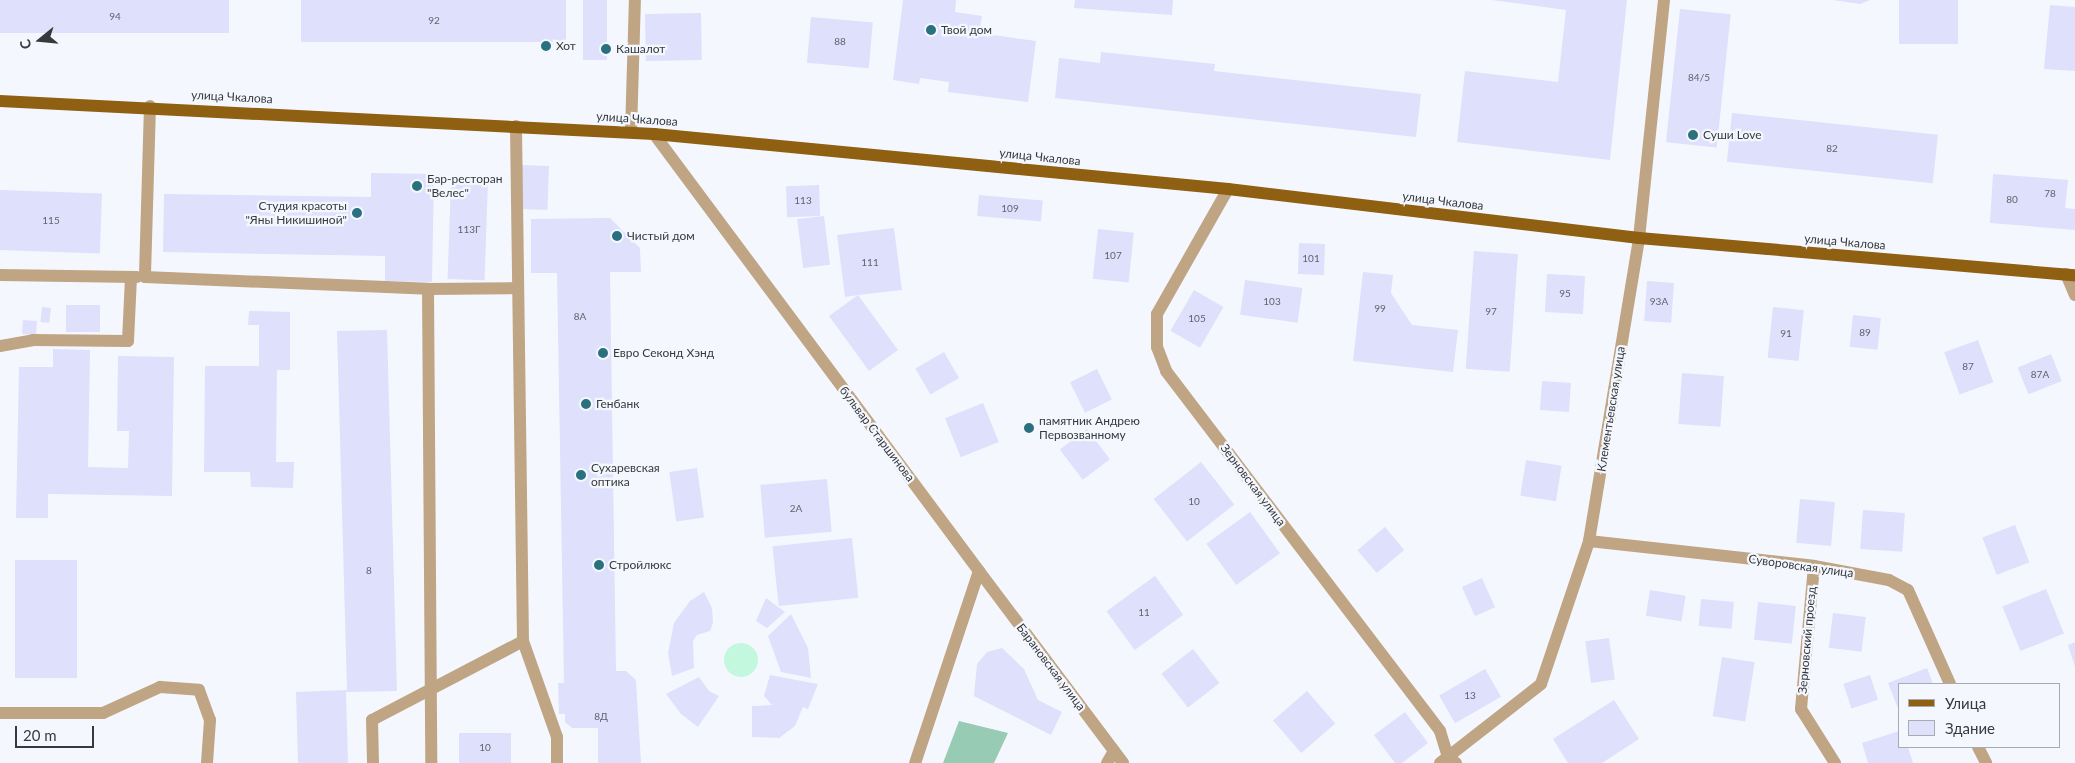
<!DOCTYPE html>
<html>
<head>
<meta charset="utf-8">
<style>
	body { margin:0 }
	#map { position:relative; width:2075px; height:763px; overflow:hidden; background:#f4f8fe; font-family:Lato,sans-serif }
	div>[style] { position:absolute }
	.green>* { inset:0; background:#c3f7de }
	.round { border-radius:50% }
	.forest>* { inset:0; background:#97cbb3 }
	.building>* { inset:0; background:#dee0fc; transform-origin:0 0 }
	.minor>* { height:12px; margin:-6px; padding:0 6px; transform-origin:6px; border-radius:6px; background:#c0a584 }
	.major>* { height:12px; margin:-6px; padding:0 6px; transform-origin:6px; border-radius:6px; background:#8f5f12 }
	.dots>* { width:14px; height:14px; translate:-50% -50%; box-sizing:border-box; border:2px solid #f4f8fe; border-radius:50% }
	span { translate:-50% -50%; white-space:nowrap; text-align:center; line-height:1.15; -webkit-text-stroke:4.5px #f4f8fe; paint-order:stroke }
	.number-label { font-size:10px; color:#61636d }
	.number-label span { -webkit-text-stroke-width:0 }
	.poi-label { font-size:12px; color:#37393d }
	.left { translate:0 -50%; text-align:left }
	.right { translate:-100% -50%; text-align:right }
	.street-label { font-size:12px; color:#37393d }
	.legend { position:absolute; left:1898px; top:683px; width:162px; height:65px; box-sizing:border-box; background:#f4f8fe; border:1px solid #a8acb1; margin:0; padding:6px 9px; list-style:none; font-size:15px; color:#37393d }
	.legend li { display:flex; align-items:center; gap:10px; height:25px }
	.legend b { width:25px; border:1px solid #a8acb1 }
	.north { position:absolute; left:15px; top:15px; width:50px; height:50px; -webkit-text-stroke:4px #f4f8fe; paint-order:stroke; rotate:253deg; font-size:14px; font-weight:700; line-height:20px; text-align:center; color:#37393d }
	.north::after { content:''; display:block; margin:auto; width:18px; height:22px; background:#37393d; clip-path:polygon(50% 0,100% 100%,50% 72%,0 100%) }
	.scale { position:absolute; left:15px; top:726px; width:79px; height:22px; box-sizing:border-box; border:2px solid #37393d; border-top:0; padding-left:6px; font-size:15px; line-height:18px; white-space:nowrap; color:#37393d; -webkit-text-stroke:4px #f4f8fe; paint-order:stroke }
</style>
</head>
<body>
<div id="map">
	<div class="green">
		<div class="round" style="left:724px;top:643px;width:34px;height:34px"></div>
	</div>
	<div class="forest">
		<div style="clip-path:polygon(959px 721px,1008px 733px,994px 763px,943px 763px)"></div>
	</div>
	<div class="building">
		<div style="left:0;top:0;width:229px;height:33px"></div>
		<div style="left:301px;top:0;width:265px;height:42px"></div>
		<div style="left:583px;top:0;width:24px;height:60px"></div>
		<div style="clip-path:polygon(903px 0,956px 0,955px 12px,982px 16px,979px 33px,1036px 41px,1028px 102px,948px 92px,949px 82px,920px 78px,919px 84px,893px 80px)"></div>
		<div style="clip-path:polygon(1075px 0,1173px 0,1172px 15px,1074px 8px)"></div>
		<div style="clip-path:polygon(1492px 0,1627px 0,1610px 160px,1457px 142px,1465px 71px,1558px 82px,1566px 10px)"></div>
		<div style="clip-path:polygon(1833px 0,1870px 0,1860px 4px)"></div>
		<div style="left:1899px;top:0;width:59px;height:44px"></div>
		<div style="clip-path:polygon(2050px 5px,2075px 7px,2075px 71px,2044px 69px)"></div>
		<div style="left:1680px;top:9px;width:51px;height:134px;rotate:6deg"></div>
		<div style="left:701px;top:13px;width:47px;height:56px;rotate:89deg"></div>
		<div style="left:811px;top:17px;width:62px;height:46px;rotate:5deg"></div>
		<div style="clip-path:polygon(1101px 52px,1215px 64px,1214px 71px,1421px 94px,1416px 137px,1055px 98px,1059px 58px,1100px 63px)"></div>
		<div style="left:1732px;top:113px;width:207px;height:49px;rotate:6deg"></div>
		<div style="left:521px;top:165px;width:28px;height:44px;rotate:2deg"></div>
		<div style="clip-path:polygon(371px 173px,434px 174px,432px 282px,385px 281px,385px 256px,163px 252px,164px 194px,371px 197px)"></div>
		<div style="clip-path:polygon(1993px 174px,2068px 180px,2065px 208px,2075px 209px,2075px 230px,1990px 223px)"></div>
		<div style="left:451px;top:180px;width:37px;height:99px;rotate:2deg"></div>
		<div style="left:819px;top:185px;width:31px;height:33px;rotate:88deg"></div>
		<div style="left:0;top:190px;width:102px;height:60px;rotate:2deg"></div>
		<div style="left:979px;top:195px;width:64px;height:21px;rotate:5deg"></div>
		<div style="left:824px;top:216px;width:49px;height:27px;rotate:83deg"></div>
		<div style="clip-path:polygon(610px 218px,640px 248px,641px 272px,610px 272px,616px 671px,626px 671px,636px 680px,641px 763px,598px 763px,598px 728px,572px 728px,565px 722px,565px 714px,559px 714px,558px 683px,564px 683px,557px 273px,531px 273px,531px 219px)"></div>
		<div style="clip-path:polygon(894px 228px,902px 290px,858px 295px,898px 350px,869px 371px,829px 316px,858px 295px,845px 297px,837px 235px)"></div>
		<div style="left:1098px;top:229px;width:36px;height:50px;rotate:6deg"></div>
		<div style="left:1299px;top:243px;width:26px;height:31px;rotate:2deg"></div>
		<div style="left:1474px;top:251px;width:44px;height:118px;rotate:4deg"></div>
		<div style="clip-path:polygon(1363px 272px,1393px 275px,1391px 293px,1412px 325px,1458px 330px,1453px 372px,1353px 361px)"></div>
		<div style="left:1547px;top:274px;width:38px;height:38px;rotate:3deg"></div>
		<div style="left:1245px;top:280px;width:58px;height:35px;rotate:8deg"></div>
		<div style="left:1647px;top:281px;width:27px;height:40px;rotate:4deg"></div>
		<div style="left:1194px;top:290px;width:34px;height:47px;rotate:30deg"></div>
		<div style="left:66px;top:305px;width:34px;height:27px"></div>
		<div style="left:42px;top:307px;width:9px;height:15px;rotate:6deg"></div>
		<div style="left:1773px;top:307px;width:31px;height:51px;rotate:6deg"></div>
		<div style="clip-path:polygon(249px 311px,290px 312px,290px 370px,277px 370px,276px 462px,294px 462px,293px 488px,251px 487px,250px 472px,204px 472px,205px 366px,259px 366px,259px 325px,248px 325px)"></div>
		<div style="left:1853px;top:315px;width:28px;height:32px;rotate:6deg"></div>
		<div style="left:23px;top:320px;width:14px;height:14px;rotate:4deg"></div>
		<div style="clip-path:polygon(387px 330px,397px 691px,346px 692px,348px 763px,298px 763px,296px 692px,347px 690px,337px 331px)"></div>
		<div style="left:1978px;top:340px;width:45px;height:36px;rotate:70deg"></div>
		<div style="clip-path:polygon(53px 349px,90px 350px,88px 467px,128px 468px,129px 431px,117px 431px,118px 356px,174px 357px,172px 496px,48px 494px,48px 518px,16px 518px,19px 367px,53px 367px)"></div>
		<div style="left:944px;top:352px;width:30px;height:33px;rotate:60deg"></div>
		<div style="left:2051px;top:354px;width:29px;height:36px;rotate:68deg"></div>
		<div style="left:1097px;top:369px;width:34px;height:30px;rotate:64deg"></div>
		<div style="left:1682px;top:373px;width:42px;height:51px;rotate:4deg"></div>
		<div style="left:1542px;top:381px;width:29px;height:29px;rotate:4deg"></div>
		<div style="left:983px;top:403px;width:42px;height:41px;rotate:68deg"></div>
		<div style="left:1087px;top:429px;width:38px;height:34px;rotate:53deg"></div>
		<div style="left:1526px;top:460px;width:36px;height:36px;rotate:9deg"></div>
		<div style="left:1201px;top:462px;width:54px;height:60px;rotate:52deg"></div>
		<div style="left:697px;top:468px;width:50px;height:28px;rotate:82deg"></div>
		<div style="left:827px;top:479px;width:53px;height:67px;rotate:85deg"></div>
		<div style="left:1800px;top:499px;width:35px;height:44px;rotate:5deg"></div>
		<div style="left:1863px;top:510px;width:42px;height:39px;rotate:4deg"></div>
		<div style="left:1250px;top:512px;width:51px;height:54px;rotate:54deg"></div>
		<div style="left:2015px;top:525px;width:40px;height:35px;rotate:69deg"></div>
		<div style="left:1385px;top:527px;width:30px;height:36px;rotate:50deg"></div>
		<div style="left:852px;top:538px;width:60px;height:80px;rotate:84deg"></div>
		<div style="left:15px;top:560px;width:62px;height:118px"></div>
		<div style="left:1155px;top:576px;width:48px;height:60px;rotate:54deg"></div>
		<div style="left:1482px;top:578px;width:32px;height:22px;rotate:66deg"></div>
		<div style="left:2046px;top:589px;width:48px;height:47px;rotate:68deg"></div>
		<div style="left:1650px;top:590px;width:36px;height:26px;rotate:9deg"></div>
		<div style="clip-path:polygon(704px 592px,712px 608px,713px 623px,710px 631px,697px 635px,693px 641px,694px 668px,672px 676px,668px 653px,674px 623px,690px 601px)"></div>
		<div style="clip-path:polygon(766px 598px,785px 612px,767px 628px,756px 621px)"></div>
		<div style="left:1701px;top:599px;width:33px;height:27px;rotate:5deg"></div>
		<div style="left:1758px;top:602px;width:38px;height:38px;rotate:6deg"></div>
		<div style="left:1833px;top:613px;width:33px;height:35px;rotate:7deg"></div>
		<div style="clip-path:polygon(791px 614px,808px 648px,811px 678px,781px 672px,768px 636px)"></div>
		<div style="left:1609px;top:638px;width:42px;height:24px;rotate:82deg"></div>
		<div style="clip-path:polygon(2075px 642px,2075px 667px,2068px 645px)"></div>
		<div style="clip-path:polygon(1002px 648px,1024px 669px,1038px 700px,1062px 712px,1051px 735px,974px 696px,977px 664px,987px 652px)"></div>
		<div style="left:1193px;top:649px;width:43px;height:40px;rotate:52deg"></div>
		<div style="left:1722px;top:657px;width:33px;height:60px;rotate:9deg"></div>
		<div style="clip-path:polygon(1927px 668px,1933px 684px,1899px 684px,1899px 711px,1888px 683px)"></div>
		<div style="left:1485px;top:669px;width:32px;height:53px;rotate:60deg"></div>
		<div style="clip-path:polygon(770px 675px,818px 684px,808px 709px,803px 707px,795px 726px,779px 738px,752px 737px,752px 706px,772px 705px,764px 696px)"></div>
		<div style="left:1870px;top:675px;width:26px;height:28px;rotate:72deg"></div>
		<div style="clip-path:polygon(699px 677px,709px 691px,719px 696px,698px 727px,681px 714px,666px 694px)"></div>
		<div style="left:1307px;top:691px;width:43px;height:45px;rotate:49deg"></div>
		<div style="clip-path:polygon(1614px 700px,1639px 739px,1602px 763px,1568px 763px,1553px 739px)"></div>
		<div style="clip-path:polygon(1405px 712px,1428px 743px,1402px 763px,1395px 763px,1374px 735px)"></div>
		<div style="clip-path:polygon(1899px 731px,1899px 747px,1908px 747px,1913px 763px,1868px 763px,1862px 743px)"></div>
		<div style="left:511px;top:733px;width:30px;height:52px;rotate:90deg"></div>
	</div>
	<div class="minor">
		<div style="left:150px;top:106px;width:171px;rotate:91.7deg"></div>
		<div style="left:145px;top:277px;width:283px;rotate:2.4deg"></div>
		<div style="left:428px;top:289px;width:474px;rotate:89.6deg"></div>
		<div style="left:631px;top:132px;width:132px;rotate:-88.3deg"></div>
		<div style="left:654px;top:134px;width:545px;rotate:53.36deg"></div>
		<div style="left:979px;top:571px;width:202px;rotate:108.4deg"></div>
		<div style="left:1228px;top:189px;width:144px;rotate:119.6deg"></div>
		<div style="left:1157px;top:314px;width:33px;rotate:90deg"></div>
		<div style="left:1157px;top:347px;width:26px;rotate:69deg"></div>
		<div style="left:1166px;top:371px;width:452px;rotate:52.7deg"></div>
		<div style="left:1440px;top:731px;width:27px;rotate:73deg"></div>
		<div style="left:1448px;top:757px;width:10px;rotate:37deg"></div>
		<div style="left:2066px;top:274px;width:23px;rotate:67deg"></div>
		<div style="left:0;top:275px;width:137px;rotate:0.8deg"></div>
		<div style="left:428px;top:289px;width:90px;rotate:-0.6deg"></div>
		<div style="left:0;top:346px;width:34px;rotate:-10deg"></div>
		<div style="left:33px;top:340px;width:95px;rotate:0.6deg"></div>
		<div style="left:128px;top:341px;width:64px;rotate:-87.3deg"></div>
		<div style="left:1589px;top:541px;width:226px;rotate:6.3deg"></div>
		<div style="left:1814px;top:566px;width:76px;rotate:10.6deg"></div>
		<div style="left:1889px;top:580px;width:21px;rotate:28deg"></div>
		<div style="left:1908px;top:590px;width:103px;rotate:65.9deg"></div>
		<div style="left:1814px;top:566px;width:144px;rotate:95.2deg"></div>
		<div style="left:1801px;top:709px;width:64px;rotate:57.8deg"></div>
		<div style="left:979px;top:571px;width:240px;rotate:53.1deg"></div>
		<div style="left:523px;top:641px;width:102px;rotate:70.5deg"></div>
		<div style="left:557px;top:737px;width:26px;rotate:90deg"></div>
		<div style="left:0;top:713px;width:103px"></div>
		<div style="left:103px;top:713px;width:63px;rotate:-24.5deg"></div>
		<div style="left:160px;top:687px;width:39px;rotate:4deg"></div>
		<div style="left:199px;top:690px;width:32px;rotate:70deg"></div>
		<div style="left:210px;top:720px;width:43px;rotate:94deg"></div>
		<div style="left:1978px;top:747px;width:18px;rotate:63deg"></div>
		<div style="left:373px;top:763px;width:43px;rotate:-91.3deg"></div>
		<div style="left:372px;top:720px;width:170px;rotate:-27.6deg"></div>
		<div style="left:523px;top:641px;width:515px;rotate:-90.78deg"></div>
		<div style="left:1107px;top:763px;width:14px;rotate:-60deg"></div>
		<div style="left:1440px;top:763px;width:128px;rotate:-38deg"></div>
		<div style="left:1541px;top:684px;width:151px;rotate:-71.4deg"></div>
		<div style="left:1589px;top:541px;width:307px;rotate:-80.6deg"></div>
		<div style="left:1639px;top:238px;width:239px;rotate:-84deg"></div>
	</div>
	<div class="major">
		<div style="left:0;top:101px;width:655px;rotate:2.89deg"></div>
		<div style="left:654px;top:134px;width:577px;rotate:5.47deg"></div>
		<div style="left:1228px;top:189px;width:414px;rotate:6.8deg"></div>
		<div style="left:1639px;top:238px;width:438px;rotate:4.9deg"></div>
	</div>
	<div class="dots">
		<div style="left:931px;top:30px;background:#2a707e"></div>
		<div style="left:546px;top:46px;background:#2a707e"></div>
		<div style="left:606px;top:49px;background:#2a707e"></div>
		<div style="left:1693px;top:135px;background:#2a707e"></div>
		<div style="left:417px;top:186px;background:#2a707e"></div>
		<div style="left:357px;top:213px;background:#2a707e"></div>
		<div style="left:617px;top:236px;background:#2a707e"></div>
		<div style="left:603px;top:353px;background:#2a707e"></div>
		<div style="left:586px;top:404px;background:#2a707e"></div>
		<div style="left:1029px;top:428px;background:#2a707e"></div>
		<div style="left:581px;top:475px;background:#2a707e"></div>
		<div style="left:599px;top:565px;background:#2a707e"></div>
	</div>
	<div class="number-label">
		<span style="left:115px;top:17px">94</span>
		<span style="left:434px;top:21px">92</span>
		<span style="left:840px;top:42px">88</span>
		<span style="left:1699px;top:78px">84/5</span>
		<span style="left:1832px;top:149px">82</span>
		<span style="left:2050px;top:194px">78</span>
		<span style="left:2012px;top:200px">80</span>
		<span style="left:803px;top:201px">113</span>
		<span style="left:1010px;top:209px">109</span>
		<span style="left:51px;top:221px">115</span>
		<span style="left:469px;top:230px">113Г</span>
		<span style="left:1113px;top:256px">107</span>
		<span style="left:1311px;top:259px">101</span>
		<span style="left:870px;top:263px">111</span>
		<span style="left:1565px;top:294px">95</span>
		<span style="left:1272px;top:302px">103</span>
		<span style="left:1659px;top:302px">93А</span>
		<span style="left:1380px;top:309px">99</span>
		<span style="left:1491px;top:312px">97</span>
		<span style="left:580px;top:317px">8А</span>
		<span style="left:1197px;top:319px">105</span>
		<span style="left:1865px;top:333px">89</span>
		<span style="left:1786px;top:334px">91</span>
		<span style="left:1968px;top:367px">87</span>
		<span style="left:2040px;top:375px">87А</span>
		<span style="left:1194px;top:502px">10</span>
		<span style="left:796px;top:509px">2А</span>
		<span style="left:369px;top:571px">8</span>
		<span style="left:1144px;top:613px">11</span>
		<span style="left:1470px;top:696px">13</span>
		<span style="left:601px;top:717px">8Д</span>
		<span style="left:485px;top:748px">10</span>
	</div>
	<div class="poi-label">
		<span class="left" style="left:941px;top:30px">Твой дом</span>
		<span class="left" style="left:556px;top:46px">Хот</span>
		<span class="left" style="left:616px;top:49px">Кашалот</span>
		<span class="left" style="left:1703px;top:135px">Суши Love</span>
		<span class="left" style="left:427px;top:186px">Бар-ресторан<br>"Велес"</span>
		<span class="right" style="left:347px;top:213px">Студия красоты<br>"Яны Никишиной"</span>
		<span class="left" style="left:627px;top:236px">Чистый дом</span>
		<span class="left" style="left:613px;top:353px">Евро Секонд Хэнд</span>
		<span class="left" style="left:596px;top:404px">Генбанк</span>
		<span class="left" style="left:1039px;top:428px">памятник Андрею<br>Первозванному</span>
		<span class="left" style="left:591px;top:475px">Сухаревская<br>оптика</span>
		<span class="left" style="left:609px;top:565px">Стройлюкс</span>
	</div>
	<div class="street-label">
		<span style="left:232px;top:97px;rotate:3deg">улица Чкалова</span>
		<span style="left:637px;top:119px;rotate:4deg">улица Чкалова</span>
		<span style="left:1040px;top:157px;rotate:6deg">улица Чкалова</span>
		<span style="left:1443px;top:201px;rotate:7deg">улица Чкалова</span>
		<span style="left:1845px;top:242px;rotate:5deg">улица Чкалова</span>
		<span style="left:1611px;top:409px;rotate:-81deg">Клементьевская улица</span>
		<span style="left:877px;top:434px;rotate:53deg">бульвар Старшинова</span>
		<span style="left:1253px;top:485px;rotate:53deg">Зерновская улица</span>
		<span style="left:1801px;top:566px;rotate:8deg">Суворовская улица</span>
		<span style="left:1807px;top:640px;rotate:-85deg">Зерновский проезд</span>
		<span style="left:1051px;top:667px;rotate:53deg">Барановская улица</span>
	</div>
	<ul class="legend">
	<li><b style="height:6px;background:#8f5f12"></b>Улица</li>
	<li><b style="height:14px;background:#dee0fc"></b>Здание</li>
	</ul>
	<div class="north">С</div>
	<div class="scale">20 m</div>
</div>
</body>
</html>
